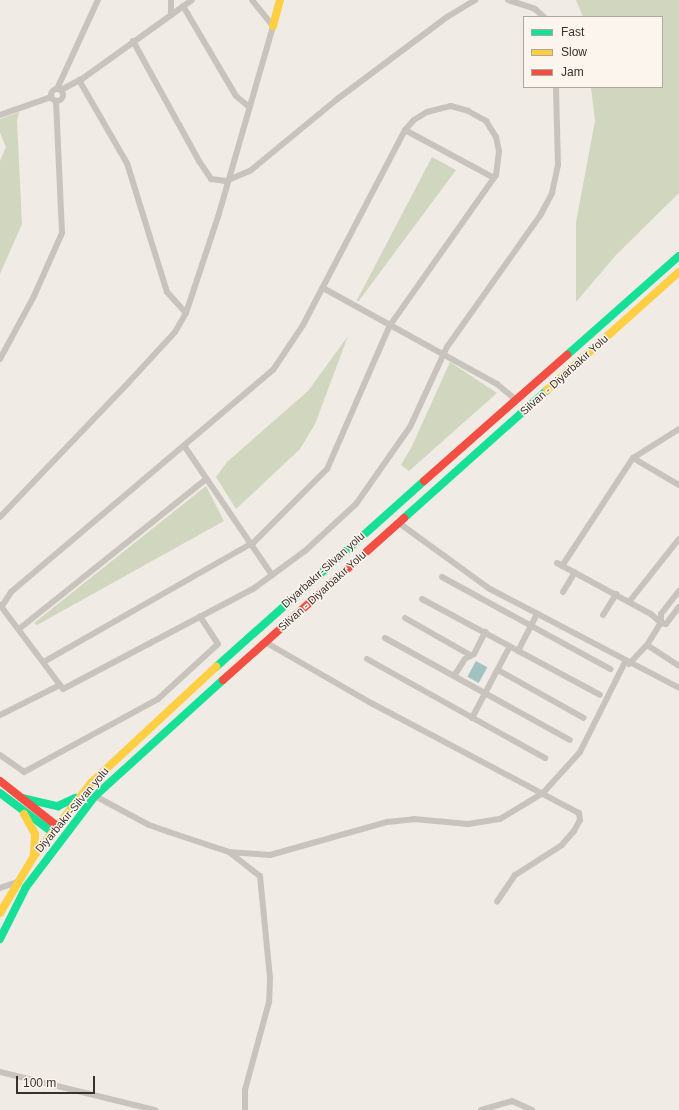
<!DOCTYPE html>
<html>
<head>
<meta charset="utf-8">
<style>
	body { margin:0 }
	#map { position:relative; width:679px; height:1110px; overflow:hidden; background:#f0ebe5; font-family:Arial,sans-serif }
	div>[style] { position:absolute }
	.green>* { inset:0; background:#d1d6bf }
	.water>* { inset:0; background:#a1c2c1; transform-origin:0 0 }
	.street>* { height:6px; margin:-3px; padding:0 3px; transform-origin:3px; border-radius:3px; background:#c9c3be }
	.street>.ring { margin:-3px; padding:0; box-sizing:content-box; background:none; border:6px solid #c9c3be; border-radius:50% }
	.fast>* { height:8px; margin:-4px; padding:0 4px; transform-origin:4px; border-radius:4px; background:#16e098 }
	.slow>* { height:8px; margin:-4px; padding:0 4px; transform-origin:4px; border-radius:4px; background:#ffcf43 }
	.jam>* { height:8px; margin:-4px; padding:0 4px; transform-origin:4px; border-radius:4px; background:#f24e42 }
	span { translate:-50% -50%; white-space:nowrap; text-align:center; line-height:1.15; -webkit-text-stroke:3px #fbf5ee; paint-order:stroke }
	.street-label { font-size:11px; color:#3b302b }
	.legend { position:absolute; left:523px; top:16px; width:140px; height:72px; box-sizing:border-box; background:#fbf5ee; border:1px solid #aea6a0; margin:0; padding:5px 7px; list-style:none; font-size:12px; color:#3b302b }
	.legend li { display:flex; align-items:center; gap:8px; height:20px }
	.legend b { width:20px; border:1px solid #aea6a0 }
	.scale { position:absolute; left:16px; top:1076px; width:79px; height:18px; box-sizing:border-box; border:2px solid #3b302b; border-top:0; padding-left:5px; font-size:12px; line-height:14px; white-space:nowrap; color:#3b302b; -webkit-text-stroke:3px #fbf5ee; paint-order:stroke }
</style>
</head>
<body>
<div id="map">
	<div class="green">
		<div style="clip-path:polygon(576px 0,679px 0,679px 193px,616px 255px,576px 302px,576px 222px,595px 121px,591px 87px,662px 87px,662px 17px,583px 17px)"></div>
		<div style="clip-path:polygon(19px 112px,17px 121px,22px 224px,0 274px,0 161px,6px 147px,0 133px,0 119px)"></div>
		<div style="clip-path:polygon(432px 157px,456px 170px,358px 302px,357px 300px)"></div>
		<div style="clip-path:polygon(348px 336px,315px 424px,300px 449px,236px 509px,216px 477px,227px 462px,308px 391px)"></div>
		<div style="clip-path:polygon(450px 362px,497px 393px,409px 471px,401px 465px,412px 446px)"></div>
		<div style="clip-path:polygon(206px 486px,224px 521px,37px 625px,34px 623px)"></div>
	</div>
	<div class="water">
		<div style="left:476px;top:661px;width:13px;height:18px;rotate:29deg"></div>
	</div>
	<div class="street">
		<div style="left:508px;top:0;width:28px;rotate:18deg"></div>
		<div style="left:535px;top:9px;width:12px;rotate:42deg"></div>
		<div style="left:183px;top:6px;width:104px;rotate:59.5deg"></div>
		<div style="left:236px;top:96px;width:16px;rotate:40deg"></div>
		<div style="left:171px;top:15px;width:15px;rotate:-90deg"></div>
		<div style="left:133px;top:41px;width:137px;rotate:61.2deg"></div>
		<div style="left:199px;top:161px;width:22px;rotate:56deg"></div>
		<div style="left:211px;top:179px;width:15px;rotate:8deg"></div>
		<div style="left:226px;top:181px;width:26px;rotate:-23deg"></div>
		<div style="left:250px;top:171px;width:112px;rotate:-39.5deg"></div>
		<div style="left:336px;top:100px;width:139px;rotate:-36.8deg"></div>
		<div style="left:447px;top:17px;width:33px;rotate:-31deg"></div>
		<div style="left:79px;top:80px;width:96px;rotate:60deg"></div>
		<div style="left:127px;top:163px;width:135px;rotate:72.8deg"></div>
		<div style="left:167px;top:292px;width:28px;rotate:48deg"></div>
		<div class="ring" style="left:51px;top:89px;width:6px;height:6px"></div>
		<div style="left:57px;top:89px;width:98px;rotate:-65.3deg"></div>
		<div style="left:61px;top:90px;width:24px;rotate:-28deg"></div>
		<div style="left:82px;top:79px;width:135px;rotate:-35.7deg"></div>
		<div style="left:0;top:115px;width:54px;rotate:-19.4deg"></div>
		<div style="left:405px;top:130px;width:101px;rotate:28.3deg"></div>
		<div style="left:323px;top:288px;width:199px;rotate:28.9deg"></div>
		<div style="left:497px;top:384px;width:23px;rotate:40deg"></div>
		<div style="left:0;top:359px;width:72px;rotate:-61.6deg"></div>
		<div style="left:34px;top:296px;width:69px;rotate:-66deg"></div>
		<div style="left:62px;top:233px;width:132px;rotate:-92.6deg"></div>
		<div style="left:185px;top:447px;width:155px;rotate:55.8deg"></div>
		<div style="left:633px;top:458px;width:53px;rotate:30.4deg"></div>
		<div style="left:0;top:517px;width:187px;rotate:-46.3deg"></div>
		<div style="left:129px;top:382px;width:68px;rotate:-47.4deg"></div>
		<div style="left:175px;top:332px;width:22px;rotate:-60deg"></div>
		<div style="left:186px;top:313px;width:101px;rotate:-71.6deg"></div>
		<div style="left:218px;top:217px;width:199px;rotate:-73.9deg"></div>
		<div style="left:273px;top:26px;width:33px;rotate:-129deg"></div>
		<div style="left:399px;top:523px;width:112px;rotate:36deg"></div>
		<div style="left:490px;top:589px;width:213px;rotate:27.6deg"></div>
		<div style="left:557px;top:563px;width:107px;rotate:28.5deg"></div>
		<div style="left:651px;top:614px;width:13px;rotate:42deg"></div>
		<div style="left:661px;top:623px;width:5px;rotate:11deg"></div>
		<div style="left:666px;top:624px;width:21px;rotate:-53deg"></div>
		<div style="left:562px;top:566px;width:129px;rotate:-56.7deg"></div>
		<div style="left:633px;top:458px;width:54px;rotate:-32.2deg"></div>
		<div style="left:442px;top:577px;width:192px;rotate:28.7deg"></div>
		<div style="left:563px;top:592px;width:23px;rotate:-59deg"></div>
		<div style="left:422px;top:599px;width:202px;rotate:28.3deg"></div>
		<div style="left:629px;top:602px;width:80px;rotate:-51.6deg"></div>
		<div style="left:0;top:605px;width:105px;rotate:53.1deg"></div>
		<div style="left:63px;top:689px;width:215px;rotate:-27.8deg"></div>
		<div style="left:253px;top:589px;width:64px;rotate:-36.2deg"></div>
		<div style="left:305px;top:551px;width:69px;rotate:-42.7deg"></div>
		<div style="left:356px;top:504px;width:94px;rotate:-55deg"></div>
		<div style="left:410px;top:427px;width:88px;rotate:-65.2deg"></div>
		<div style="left:447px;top:347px;width:163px;rotate:-54.7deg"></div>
		<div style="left:541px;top:214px;width:24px;rotate:-62deg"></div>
		<div style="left:552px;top:193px;width:29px;rotate:-78deg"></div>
		<div style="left:558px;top:165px;width:78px;rotate:-91.5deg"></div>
		<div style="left:2px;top:606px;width:17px;rotate:-57deg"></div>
		<div style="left:11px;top:592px;width:343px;rotate:-40.3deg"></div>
		<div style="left:273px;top:370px;width:54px;rotate:-56.3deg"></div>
		<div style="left:303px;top:325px;width:220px;rotate:-62.4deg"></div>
		<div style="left:405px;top:130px;width:13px;rotate:-48deg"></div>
		<div style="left:414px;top:120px;width:15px;rotate:-32deg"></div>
		<div style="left:427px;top:112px;width:25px;rotate:-14deg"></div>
		<div style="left:451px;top:106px;width:18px;rotate:16deg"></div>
		<div style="left:468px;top:111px;width:21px;rotate:29deg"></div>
		<div style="left:486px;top:121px;width:19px;rotate:58deg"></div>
		<div style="left:496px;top:137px;width:14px;rotate:78deg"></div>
		<div style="left:499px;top:151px;width:24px;rotate:97deg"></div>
		<div style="left:496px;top:175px;width:184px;rotate:125.2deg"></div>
		<div style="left:390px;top:325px;width:157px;rotate:113.6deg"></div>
		<div style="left:327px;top:469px;width:103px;rotate:135deg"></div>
		<div style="left:254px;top:542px;width:242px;rotate:150.3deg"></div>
		<div style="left:603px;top:615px;width:25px;rotate:-58deg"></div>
		<div style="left:405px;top:618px;width:75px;rotate:29.6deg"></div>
		<div style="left:19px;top:629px;width:240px;rotate:-38.7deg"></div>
		<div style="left:385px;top:638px;width:211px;rotate:28.9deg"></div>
		<div style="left:265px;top:642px;width:125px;rotate:29.9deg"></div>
		<div style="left:373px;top:704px;width:233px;rotate:27.9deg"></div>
		<div style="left:579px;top:813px;width:7px;rotate:82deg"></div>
		<div style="left:580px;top:820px;width:13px;rotate:119deg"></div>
		<div style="left:574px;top:831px;width:18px;rotate:131deg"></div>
		<div style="left:562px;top:845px;width:56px;rotate:147.4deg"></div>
		<div style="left:515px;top:875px;width:32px;rotate:124deg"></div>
		<div style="left:647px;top:645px;width:38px;rotate:33deg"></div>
		<div style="left:518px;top:651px;width:42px;rotate:-62.8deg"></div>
		<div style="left:367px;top:659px;width:204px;rotate:29.1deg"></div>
		<div style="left:629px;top:664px;width:26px;rotate:-47deg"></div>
		<div style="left:647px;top:645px;width:26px;rotate:-58deg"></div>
		<div style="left:661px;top:623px;width:9px;rotate:-90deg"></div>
		<div style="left:661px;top:614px;width:29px;rotate:-52deg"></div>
		<div style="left:498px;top:670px;width:98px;rotate:29.2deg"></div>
		<div style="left:454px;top:676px;width:20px;rotate:-57deg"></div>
		<div style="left:465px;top:659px;width:10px;rotate:-29deg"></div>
		<div style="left:474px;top:654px;width:25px;rotate:-63deg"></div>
		<div style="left:0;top:715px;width:67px;rotate:-26.6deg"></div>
		<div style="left:472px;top:718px;width:81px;rotate:-62.2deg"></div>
		<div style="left:0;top:755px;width:29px;rotate:35deg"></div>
		<div style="left:24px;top:772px;width:153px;rotate:-28.6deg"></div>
		<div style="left:158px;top:699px;width:81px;rotate:-42.5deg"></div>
		<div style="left:218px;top:644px;width:33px;rotate:-123deg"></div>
		<div style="left:95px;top:796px;width:61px;rotate:28.2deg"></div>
		<div style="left:149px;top:825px;width:21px;rotate:19deg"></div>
		<div style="left:169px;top:832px;width:63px;rotate:18.4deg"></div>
		<div style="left:229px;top:852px;width:41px;rotate:4.2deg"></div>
		<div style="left:270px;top:855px;width:122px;rotate:-15.8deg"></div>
		<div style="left:387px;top:822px;width:27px;rotate:-6deg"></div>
		<div style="left:414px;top:819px;width:54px;rotate:5.3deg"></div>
		<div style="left:468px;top:824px;width:32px;rotate:-9deg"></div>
		<div style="left:500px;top:819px;width:50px;rotate:-31.2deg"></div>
		<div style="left:543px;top:793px;width:55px;rotate:-47.9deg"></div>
		<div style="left:580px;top:752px;width:101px;rotate:-63.4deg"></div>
		<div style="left:229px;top:852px;width:39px;rotate:38deg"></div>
		<div style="left:260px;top:876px;width:102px;rotate:84.4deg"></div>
		<div style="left:270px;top:978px;width:24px;rotate:92deg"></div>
		<div style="left:269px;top:1002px;width:91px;rotate:105.3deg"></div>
		<div style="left:245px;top:1090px;width:20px;rotate:90deg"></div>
		<div style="left:0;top:888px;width:18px;rotate:-19deg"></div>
		<div style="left:0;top:1072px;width:160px;rotate:13.8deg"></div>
		<div style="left:481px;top:1110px;width:32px;rotate:-16deg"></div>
		<div style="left:512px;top:1101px;width:22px;rotate:24deg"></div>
	</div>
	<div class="fast">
		<div style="left:567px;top:355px;width:149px;rotate:-41.5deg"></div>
		<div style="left:404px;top:518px;width:192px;rotate:-41.8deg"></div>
		<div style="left:216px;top:667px;width:279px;rotate:-41.8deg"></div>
		<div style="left:0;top:793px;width:65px;rotate:36.9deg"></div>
		<div style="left:22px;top:798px;width:37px;rotate:13deg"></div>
		<div style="left:58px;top:806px;width:19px;rotate:-25deg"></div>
		<div style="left:0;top:939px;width:58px;rotate:-63.4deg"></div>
		<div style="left:26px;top:887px;width:114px;rotate:-52.8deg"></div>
		<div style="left:95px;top:796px;width:173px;rotate:-42.2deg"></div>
	</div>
	<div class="slow">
		<div style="left:273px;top:26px;width:27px;rotate:-75deg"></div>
		<div style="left:547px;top:390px;width:177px;rotate:-41.8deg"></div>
		<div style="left:24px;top:814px;width:23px;rotate:61deg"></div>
		<div style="left:35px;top:834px;width:21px;rotate:93deg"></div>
		<div style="left:0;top:913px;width:66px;rotate:-59.2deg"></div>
		<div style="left:34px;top:856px;width:93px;rotate:-52deg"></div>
		<div style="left:91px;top:783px;width:171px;rotate:-42.9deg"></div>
	</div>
	<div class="jam">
		<div style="left:424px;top:481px;width:191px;rotate:-41.4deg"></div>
		<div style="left:223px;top:680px;width:243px;rotate:-41.8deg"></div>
		<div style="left:0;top:781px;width:73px;rotate:38.3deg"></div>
	</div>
	<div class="street-label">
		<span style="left:564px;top:375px;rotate:-42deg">Silvan - Diyarbakır Yolu</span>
		<span style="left:323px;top:570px;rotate:-42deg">Diyarbakır-Silvan yolu</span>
		<span style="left:322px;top:591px;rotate:-42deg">Silvan - Diyarbakır Yolu</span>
		<span style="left:72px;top:810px;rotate:-50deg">Diyarbakır-Silvan yolu</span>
	</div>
	<ul class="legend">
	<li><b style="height:5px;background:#16e098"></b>Fast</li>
	<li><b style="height:5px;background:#ffcf43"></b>Slow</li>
	<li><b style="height:5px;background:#f24e42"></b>Jam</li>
	</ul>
	<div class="scale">100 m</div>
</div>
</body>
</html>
